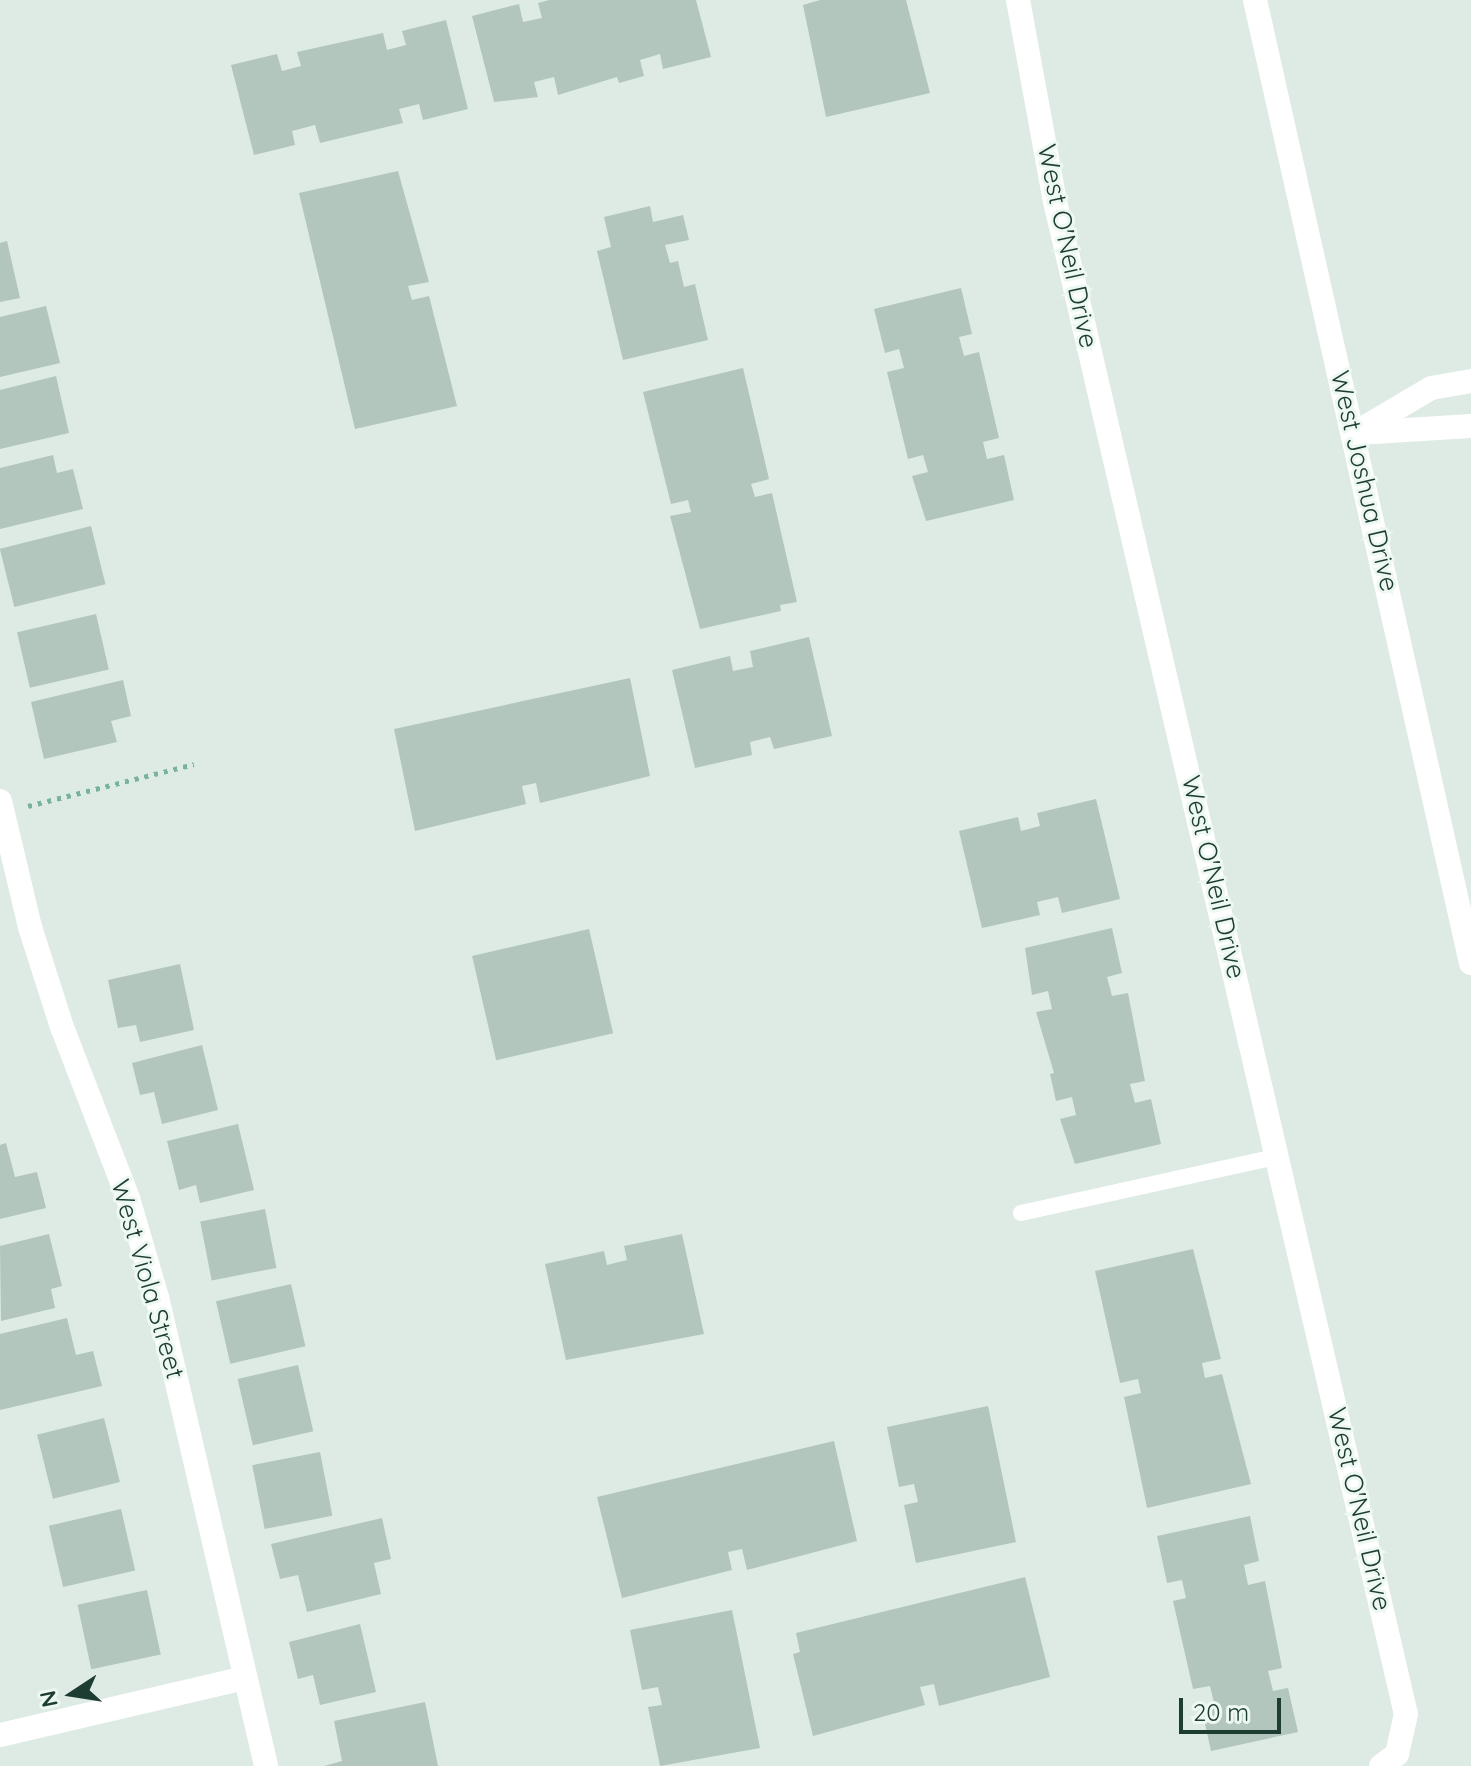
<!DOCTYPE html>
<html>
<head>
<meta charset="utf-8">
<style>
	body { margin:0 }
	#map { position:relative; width:1471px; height:1766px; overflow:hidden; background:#ddebe4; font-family:Quicksand,sans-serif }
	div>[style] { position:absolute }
	.building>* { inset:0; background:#b2c6bd; transform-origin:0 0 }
	.path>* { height:5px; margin-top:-2.5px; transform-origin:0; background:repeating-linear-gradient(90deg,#7ab39d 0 4px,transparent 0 10px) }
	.service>* { height:16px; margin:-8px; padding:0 8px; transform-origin:8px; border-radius:8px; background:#fff }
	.minor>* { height:24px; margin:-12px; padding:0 12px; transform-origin:12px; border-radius:12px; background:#fff }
	.tertiary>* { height:24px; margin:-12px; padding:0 12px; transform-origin:12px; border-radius:12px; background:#fff }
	span { translate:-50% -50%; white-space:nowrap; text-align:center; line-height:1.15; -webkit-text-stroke:6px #eef8f2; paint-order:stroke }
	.street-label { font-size:26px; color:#1d3c32 }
	.north { position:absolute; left:32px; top:1654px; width:80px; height:80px; -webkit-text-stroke:6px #eef8f2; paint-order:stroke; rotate:258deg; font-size:22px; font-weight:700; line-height:32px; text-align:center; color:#1d3c32 }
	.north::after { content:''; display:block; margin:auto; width:28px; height:36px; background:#1d3c32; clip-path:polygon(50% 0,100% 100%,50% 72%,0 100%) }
	.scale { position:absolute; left:1179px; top:1698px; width:102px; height:36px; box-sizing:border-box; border:4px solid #1d3c32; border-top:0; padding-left:10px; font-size:24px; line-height:28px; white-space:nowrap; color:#1d3c32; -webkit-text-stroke:6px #eef8f2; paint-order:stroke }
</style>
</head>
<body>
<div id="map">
	<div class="building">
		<div style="clip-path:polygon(549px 0,696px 0,711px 57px,663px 69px,660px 54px,640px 60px,644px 76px,619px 83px,617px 77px,558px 95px,554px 77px,534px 82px,538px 97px,494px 102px,472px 16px,519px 4px,523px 22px,542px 18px,538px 3px)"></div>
		<div style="clip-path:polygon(820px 0,906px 0,930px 93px,826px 117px,803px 5px)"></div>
		<div style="clip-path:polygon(446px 20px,468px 109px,423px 120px,419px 104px,399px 109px,403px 123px,320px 143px,315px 125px,292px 131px,295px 145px,254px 155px,231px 65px,277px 54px,282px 71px,301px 66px,297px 52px,383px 33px,387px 50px,406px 45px,402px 31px)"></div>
		<div style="clip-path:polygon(398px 171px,429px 282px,408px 286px,412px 300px,429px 296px,457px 406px,355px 429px,299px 193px)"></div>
		<div style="clip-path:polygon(650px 206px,653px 222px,683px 215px,689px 240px,665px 245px,670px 263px,678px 261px,684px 287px,695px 284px,708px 340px,623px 360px,597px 251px,611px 247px,604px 217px)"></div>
		<div style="clip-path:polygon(7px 241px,20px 298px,0 302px,0 243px)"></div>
		<div style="clip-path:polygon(961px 288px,972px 334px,959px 337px,964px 356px,979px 352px,999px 438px,983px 442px,987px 459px,1004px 455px,1014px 500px,926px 521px,912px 476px,928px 472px,923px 455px,908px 459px,887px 372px,904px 368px,899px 349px,885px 353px,874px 309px)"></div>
		<div style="clip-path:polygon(46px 306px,60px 363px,0 377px,0 317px)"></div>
		<div style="clip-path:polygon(743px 368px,769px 479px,751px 484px,755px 497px,772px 493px,797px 602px,780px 605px,781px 611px,700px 629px,670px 516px,691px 512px,688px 500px,671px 504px,643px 392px)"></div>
		<div style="clip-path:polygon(56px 376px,69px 433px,0 449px,0 390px)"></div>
		<div style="clip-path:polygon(53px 455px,57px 473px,73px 469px,83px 509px,0 529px,0 468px)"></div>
		<div style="left:91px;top:526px;width:60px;height:94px;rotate:76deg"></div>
		<div style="left:96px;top:614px;width:57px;height:81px;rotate:77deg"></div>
		<div style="clip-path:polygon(809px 637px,832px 736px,774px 749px,770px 737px,750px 742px,752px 755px,695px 768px,672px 670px,730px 656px,733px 671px,753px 667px,750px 651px)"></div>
		<div style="clip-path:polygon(630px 678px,650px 776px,540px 803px,536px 783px,522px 786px,526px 804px,415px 831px,394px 729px)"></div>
		<div style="clip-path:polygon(123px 680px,131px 716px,111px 721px,117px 742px,44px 759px,31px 702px)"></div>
		<div style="clip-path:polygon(1096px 799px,1120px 899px,1062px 913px,1058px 897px,1037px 902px,1040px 915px,982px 928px,959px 831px,1018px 817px,1021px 831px,1040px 826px,1037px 813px)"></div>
		<div style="clip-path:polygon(1112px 928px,1122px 973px,1107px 977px,1112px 996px,1128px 993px,1145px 1081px,1130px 1084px,1135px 1103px,1151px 1099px,1161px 1144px,1075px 1164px,1060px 1119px,1076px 1115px,1072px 1097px,1056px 1101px,1050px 1074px,1054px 1073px,1036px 1012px,1052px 1009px,1048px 991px,1032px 995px,1025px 948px)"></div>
		<div style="left:589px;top:929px;width:107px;height:120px;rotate:77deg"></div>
		<div style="clip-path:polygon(180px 964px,194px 1030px,140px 1042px,136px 1025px,118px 1028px,108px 980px)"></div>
		<div style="clip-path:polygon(202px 1045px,218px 1110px,162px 1124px,154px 1092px,140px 1095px,132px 1063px)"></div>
		<div style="clip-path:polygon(238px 1124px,254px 1190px,200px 1203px,196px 1185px,179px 1190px,167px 1141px)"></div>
		<div style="clip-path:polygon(6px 1143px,15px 1177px,37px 1172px,46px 1208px,0 1219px,0 1145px)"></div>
		<div style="left:265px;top:1209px;width:60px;height:66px;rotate:79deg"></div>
		<div style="clip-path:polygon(49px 1234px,62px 1286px,51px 1289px,55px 1308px,1px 1321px,0 1246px)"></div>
		<div style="clip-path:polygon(682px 1234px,704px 1334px,566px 1360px,545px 1264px,604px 1251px,607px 1265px,627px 1260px,624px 1246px)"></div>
		<div style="clip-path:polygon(1193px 1249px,1221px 1359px,1202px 1363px,1205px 1378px,1222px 1374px,1251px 1484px,1147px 1508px,1124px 1397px,1141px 1393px,1138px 1379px,1120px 1383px,1095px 1271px)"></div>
		<div style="left:291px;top:1284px;width:64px;height:77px;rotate:77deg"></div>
		<div style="clip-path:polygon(67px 1318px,76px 1355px,93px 1351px,102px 1386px,0 1410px,0 1334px)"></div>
		<div style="left:298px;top:1365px;width:68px;height:62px;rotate:77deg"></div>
		<div style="clip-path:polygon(988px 1406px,1016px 1542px,916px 1563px,904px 1505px,918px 1502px,914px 1484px,899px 1487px,887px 1427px)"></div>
		<div style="left:104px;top:1418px;width:66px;height:69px;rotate:76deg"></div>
		<div style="clip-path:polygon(834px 1441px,857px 1541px,747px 1570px,742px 1549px,728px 1552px,732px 1570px,622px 1598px,597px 1497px)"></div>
		<div style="left:320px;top:1452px;width:65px;height:69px;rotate:79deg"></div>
		<div style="left:121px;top:1509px;width:63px;height:74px;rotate:77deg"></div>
		<div style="clip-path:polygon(1250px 1516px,1259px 1561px,1244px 1565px,1248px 1585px,1265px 1581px,1282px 1668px,1268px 1671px,1273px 1691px,1288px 1688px,1298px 1732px,1211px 1751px,1201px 1706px,1214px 1703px,1210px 1686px,1193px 1689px,1173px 1601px,1186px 1598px,1182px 1580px,1167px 1583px,1157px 1536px)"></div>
		<div style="clip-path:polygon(382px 1518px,391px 1559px,374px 1563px,381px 1594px,307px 1612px,298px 1575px,280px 1579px,271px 1544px)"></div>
		<div style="clip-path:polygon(1025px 1577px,1050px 1677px,939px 1706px,934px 1684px,920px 1687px,925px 1705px,813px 1736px,793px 1654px,800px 1652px,796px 1633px)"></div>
		<div style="left:147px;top:1590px;width:66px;height:71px;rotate:78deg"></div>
		<div style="clip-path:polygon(732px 1610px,760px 1748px,660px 1766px,648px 1707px,662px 1705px,658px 1687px,642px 1690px,630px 1630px)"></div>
		<div style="clip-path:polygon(360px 1624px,376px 1692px,320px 1705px,313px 1675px,298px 1679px,289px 1642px)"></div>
		<div style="clip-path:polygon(425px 1702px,438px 1766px,324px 1766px,342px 1761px,334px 1721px)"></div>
	</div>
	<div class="path">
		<div style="left:28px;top:806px;width:171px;rotate:-14.2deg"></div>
	</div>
	<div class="service">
		<div style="left:1021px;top:1213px;width:265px;rotate:-12.4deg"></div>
	</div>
	<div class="minor">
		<div style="left:1255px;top:0;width:987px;rotate:77.36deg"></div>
		<div style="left:1355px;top:433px;width:88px;rotate:-30.6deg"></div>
		<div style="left:1431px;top:388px;width:41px;rotate:-9.9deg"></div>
		<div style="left:1358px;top:433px;width:113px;rotate:-3.5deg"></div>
		<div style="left:0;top:801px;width:130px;rotate:76.6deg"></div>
		<div style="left:30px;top:927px;width:105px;rotate:72.3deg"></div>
		<div style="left:62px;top:1027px;width:183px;rotate:68.9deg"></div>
		<div style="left:128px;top:1198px;width:103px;rotate:73.7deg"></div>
		<div style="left:157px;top:1297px;width:481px;rotate:76.9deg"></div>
		<div style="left:0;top:1735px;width:252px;rotate:-13.1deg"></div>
	</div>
	<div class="tertiary">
		<div style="left:1018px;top:0;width:200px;rotate:79.6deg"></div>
		<div style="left:1054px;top:197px;width:1557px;rotate:76.94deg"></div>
		<div style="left:1406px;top:1714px;width:41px;rotate:102.7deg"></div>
		<div style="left:1397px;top:1754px;width:20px;rotate:143deg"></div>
	</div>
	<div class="street-label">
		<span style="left:1068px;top:246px;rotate:78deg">West O'Neil Drive</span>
		<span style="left:1365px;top:481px;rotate:77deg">West Joshua Drive</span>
		<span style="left:1214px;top:877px;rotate:77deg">West O'Neil Drive</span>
		<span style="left:148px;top:1279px;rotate:74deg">West Viola Street</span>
		<span style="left:1360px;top:1509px;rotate:77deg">West O'Neil Drive</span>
	</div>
	<div class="north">N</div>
	<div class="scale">20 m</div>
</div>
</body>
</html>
